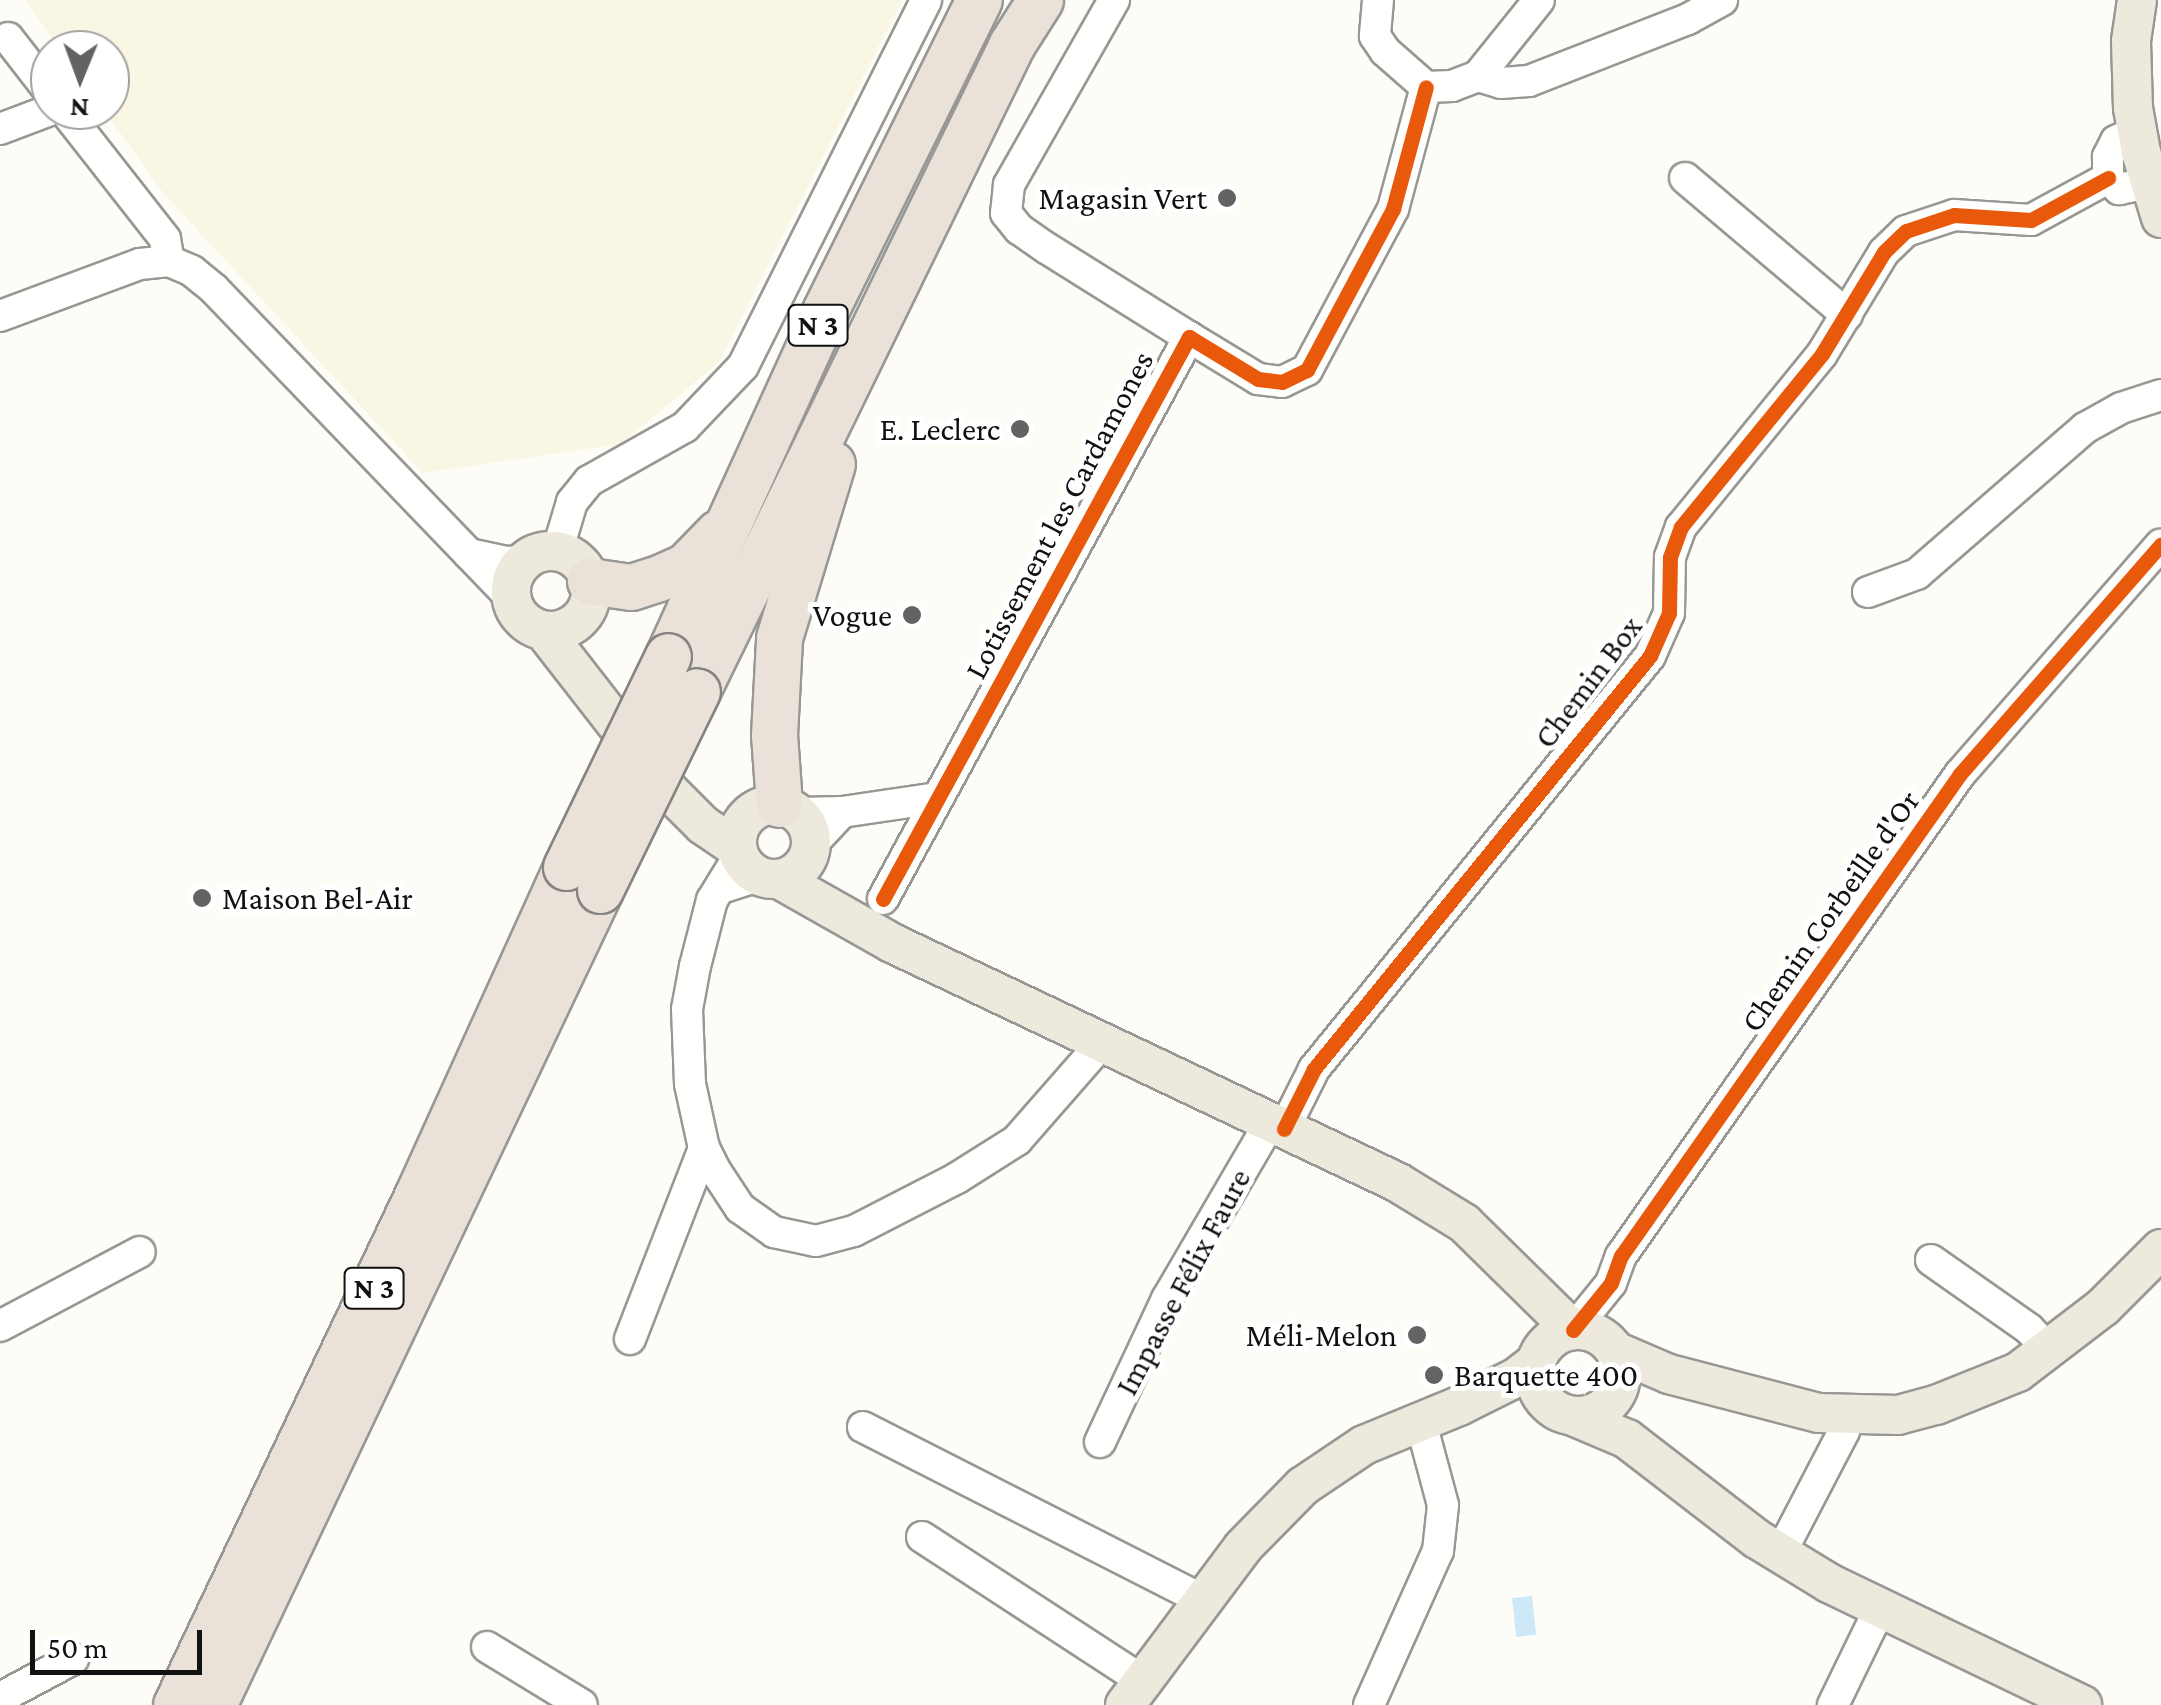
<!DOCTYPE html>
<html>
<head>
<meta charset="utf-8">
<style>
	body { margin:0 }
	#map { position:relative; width:2161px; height:1705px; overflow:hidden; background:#fdfcf7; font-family:"Crimson Pro",serif }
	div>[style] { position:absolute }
	.farmland>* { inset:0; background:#f9f7e4 }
	.water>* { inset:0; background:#cde8f7; transform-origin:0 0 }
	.roads { filter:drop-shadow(2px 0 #979795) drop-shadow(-2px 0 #979795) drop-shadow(0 2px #979795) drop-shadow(0 -2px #979795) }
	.minor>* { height:30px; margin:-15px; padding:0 15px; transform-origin:15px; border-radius:15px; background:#fffffe }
	.major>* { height:38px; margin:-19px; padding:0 19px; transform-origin:19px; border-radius:19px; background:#ede9dc }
	.major>.ring { margin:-19px; padding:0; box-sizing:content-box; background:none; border:38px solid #ede9dc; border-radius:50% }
	.highway>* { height:45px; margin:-22.5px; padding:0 22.5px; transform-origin:22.5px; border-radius:22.5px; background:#eae1d8 }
	.bridges { filter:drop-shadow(2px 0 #858482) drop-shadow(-2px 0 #858482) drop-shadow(0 2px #858482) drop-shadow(0 -2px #858482) }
	.highway-bridge>* { height:45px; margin:-22.5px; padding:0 22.5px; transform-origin:22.5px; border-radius:22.5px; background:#eae1d8 }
	.cycleway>* { height:15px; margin:-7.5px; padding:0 7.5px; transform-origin:7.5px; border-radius:7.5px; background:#e8590c }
	.dots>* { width:28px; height:28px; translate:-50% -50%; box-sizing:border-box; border:5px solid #fff; border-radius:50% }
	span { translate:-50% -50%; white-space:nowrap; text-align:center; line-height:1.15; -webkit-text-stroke:10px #fff; paint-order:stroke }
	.shield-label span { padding:2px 8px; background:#fff; border:2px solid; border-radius:8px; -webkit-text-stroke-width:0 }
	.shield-label { font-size:30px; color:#111; font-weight:700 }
	.poi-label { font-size:32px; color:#111 }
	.right { translate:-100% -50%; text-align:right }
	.left { translate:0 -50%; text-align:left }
	.street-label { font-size:32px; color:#111 }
	.north { position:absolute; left:30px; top:30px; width:100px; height:100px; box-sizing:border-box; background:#fff; border:2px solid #a0a0a0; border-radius:50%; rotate:181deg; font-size:28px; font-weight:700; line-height:40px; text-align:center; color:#111 }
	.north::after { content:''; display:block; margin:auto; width:35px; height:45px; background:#646362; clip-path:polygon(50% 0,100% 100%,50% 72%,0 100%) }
	.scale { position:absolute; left:30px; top:1630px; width:172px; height:45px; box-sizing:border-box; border:5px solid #111; border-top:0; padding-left:12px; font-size:30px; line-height:35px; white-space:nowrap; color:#111; -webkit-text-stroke:8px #fff; paint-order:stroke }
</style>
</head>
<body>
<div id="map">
	<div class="farmland">
		<div style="clip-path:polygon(25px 0,902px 0,720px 361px,621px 444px,423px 473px,164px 194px,104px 110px,110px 110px,110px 50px,61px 50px)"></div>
	</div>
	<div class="water">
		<div style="left:1532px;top:1596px;width:39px;height:20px;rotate:84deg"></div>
	</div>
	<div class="roads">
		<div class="minor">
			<div style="left:1114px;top:0;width:213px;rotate:119.6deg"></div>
			<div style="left:1009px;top:185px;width:28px;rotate:96deg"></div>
			<div style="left:1006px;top:213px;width:21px;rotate:51deg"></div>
			<div style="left:1019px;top:229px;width:35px;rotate:35deg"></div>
			<div style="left:1048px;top:249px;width:166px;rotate:32deg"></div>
			<div style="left:1378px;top:0;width:36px;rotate:95deg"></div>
			<div style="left:1375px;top:36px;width:18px;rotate:56deg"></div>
			<div style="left:1385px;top:51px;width:55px;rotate:41.3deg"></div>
			<div style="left:8px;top:38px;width:68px;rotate:52.1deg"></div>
			<div style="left:1478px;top:76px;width:97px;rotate:-51.2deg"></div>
			<div style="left:1426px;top:87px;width:26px;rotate:-2deg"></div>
			<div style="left:1452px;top:86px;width:28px;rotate:-21deg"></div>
			<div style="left:1478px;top:76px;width:24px;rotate:17deg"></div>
			<div style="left:1501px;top:83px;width:28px;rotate:-4deg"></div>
			<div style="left:1529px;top:81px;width:171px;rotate:-21.3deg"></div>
			<div style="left:1688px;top:19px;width:39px;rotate:-29deg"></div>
			<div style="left:64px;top:110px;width:164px;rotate:51.9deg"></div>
			<div style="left:165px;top:239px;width:22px;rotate:80deg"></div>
			<div style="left:0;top:129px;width:53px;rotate:-20.8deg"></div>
			<div style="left:2137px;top:131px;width:23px;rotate:155deg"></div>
			<div style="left:2116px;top:141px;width:18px;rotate:117deg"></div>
			<div style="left:2108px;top:157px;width:21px;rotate:90deg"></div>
			<div style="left:2108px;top:178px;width:16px;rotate:45deg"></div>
			<div style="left:2119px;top:189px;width:31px;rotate:-11deg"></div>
			<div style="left:1685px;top:178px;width:212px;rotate:40.2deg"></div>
			<div style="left:0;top:316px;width:149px;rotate:-20.4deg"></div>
			<div style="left:140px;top:264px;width:29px;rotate:-6deg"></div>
			<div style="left:169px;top:261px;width:25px;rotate:23deg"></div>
			<div style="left:192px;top:271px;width:28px;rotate:39deg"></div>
			<div style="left:214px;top:289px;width:429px;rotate:46.1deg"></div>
			<div style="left:557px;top:552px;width:52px;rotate:-73.3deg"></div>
			<div style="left:572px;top:502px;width:27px;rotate:-51deg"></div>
			<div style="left:589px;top:481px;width:110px;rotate:-29.4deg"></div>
			<div style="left:685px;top:427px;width:84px;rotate:-46.4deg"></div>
			<div style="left:743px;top:366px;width:409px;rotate:-63.4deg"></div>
			<div style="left:469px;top:554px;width:38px;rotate:12deg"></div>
			<div style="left:506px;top:562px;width:19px;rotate:-3deg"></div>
			<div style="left:1868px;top:592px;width:52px;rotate:-20.2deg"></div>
			<div style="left:1917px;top:574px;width:223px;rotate:-41deg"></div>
			<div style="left:2085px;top:428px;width:41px;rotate:-29.1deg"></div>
			<div style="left:2121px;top:408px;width:42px;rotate:-18deg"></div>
			<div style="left:799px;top:813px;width:43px;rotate:-1.3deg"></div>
			<div style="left:842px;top:812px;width:96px;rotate:-8.4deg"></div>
			<div style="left:812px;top:844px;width:44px;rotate:-46.8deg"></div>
			<div style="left:739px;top:856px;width:52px;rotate:121.5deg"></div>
			<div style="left:712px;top:900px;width:68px;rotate:104.4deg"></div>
			<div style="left:695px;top:966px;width:44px;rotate:100.5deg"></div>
			<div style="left:687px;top:1009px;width:75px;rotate:87.7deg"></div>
			<div style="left:690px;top:1084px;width:66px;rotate:77.7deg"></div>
			<div style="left:704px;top:1148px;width:28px;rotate:63deg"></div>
			<div style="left:717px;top:1173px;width:42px;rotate:56.7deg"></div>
			<div style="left:740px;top:1208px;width:42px;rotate:35.2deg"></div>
			<div style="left:774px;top:1232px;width:43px;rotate:12.1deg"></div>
			<div style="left:816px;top:1241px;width:39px;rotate:-15deg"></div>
			<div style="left:854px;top:1231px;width:116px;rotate:-27.2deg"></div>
			<div style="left:957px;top:1178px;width:71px;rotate:-32.3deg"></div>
			<div style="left:1017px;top:1140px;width:128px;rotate:-48.8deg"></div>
			<div style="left:721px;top:888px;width:40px;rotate:-18deg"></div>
			<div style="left:883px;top:899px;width:640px;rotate:-61.43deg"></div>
			<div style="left:1189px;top:337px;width:81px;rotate:31.3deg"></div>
			<div style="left:1258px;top:379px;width:24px;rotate:7deg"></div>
			<div style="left:1282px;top:382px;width:28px;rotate:-26deg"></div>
			<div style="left:1307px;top:370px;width:183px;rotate:-61.9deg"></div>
			<div style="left:1393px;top:209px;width:126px;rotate:-74.9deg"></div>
			<div style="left:1284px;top:1129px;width:67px;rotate:-63.4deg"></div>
			<div style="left:1314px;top:1069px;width:532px;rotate:-50.87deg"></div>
			<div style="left:1650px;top:656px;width:47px;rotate:-66.2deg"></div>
			<div style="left:1669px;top:613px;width:56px;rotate:-89deg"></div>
			<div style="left:1670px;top:557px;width:32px;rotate:-70deg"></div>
			<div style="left:1681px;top:527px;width:223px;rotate:-50.8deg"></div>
			<div style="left:1822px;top:354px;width:119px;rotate:-58.7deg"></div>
			<div style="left:1884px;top:252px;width:30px;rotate:-44deg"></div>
			<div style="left:1906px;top:231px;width:51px;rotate:-18.4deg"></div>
			<div style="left:1954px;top:215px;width:77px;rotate:3.7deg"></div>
			<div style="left:2031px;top:220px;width:88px;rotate:-28.6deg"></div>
			<div style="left:1931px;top:1260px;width:120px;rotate:35.1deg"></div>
			<div style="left:2029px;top:1329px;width:30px;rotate:46deg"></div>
			<div style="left:0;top:1326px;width:158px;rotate:-27.9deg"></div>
			<div style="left:1573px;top:1330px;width:60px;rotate:-51deg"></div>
			<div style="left:1611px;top:1283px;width:29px;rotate:-70deg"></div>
			<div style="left:1621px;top:1256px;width:589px;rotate:-54.88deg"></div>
			<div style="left:1960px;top:774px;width:305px;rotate:-48.8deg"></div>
			<div style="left:630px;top:1339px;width:205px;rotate:-68.8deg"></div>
			<div style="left:863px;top:1427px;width:381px;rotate:27deg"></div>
			<div style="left:1100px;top:1442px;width:158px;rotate:-64.9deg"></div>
			<div style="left:1167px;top:1299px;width:204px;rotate:-59.7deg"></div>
			<div style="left:922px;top:1537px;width:264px;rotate:33.1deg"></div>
			<div style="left:1780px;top:1554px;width:139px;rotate:-62.5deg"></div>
			<div style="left:1844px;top:1431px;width:14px;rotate:-86deg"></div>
			<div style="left:487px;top:1647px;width:111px;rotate:31.4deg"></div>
			<div style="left:0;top:1698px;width:83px;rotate:-28.1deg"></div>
			<div style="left:1369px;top:1705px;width:169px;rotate:-65.9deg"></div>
			<div style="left:1438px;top:1551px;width:46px;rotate:-83.8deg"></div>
			<div style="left:1443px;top:1505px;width:89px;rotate:-105deg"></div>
			<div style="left:1833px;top:1705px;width:108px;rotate:-64.1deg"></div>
		</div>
		<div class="major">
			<div style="left:2137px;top:0;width:41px;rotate:98.3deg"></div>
			<div style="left:2131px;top:41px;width:67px;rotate:88.3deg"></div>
			<div style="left:2133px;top:108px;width:45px;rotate:79.7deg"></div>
			<div style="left:2141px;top:152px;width:69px;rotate:73.1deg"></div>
			<div class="ring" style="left:511px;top:551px;width:42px;height:42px"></div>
			<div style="left:544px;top:631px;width:202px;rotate:52.1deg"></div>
			<div style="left:668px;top:790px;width:49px;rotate:45deg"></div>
			<div style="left:703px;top:825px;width:41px;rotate:34.1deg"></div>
			<div class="ring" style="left:737px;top:805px;width:36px;height:36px"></div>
			<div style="left:779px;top:879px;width:130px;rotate:29.5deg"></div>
			<div style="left:892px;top:943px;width:559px;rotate:25.33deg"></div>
			<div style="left:1397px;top:1182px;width:79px;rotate:31.5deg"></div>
			<div style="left:1464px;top:1223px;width:153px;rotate:44.5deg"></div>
			<div class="ring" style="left:1535px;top:1330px;width:48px;height:48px"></div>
			<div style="left:1615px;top:1351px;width:59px;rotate:23.1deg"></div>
			<div style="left:1669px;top:1374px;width:155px;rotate:14.6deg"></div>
			<div style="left:1819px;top:1413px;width:79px;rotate:1.5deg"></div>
			<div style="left:1898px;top:1415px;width:39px;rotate:-15deg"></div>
			<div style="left:1936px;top:1405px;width:88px;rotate:-21.9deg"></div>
			<div style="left:2018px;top:1372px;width:107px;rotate:-37.4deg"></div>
			<div style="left:2103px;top:1307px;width:82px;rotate:-45deg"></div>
			<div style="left:1573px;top:1416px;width:59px;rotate:23.1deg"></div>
			<div style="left:1627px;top:1439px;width:164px;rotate:37.6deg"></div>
			<div style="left:1757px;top:1539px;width:84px;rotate:31.4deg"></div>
			<div style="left:1829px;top:1583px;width:281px;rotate:25.7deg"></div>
			<div style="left:1125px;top:1705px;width:197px;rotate:-53.2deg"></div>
			<div style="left:1243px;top:1547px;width:86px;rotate:-45.5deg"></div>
			<div style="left:1303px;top:1486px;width:73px;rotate:-33.9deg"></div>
			<div style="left:1364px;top:1445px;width:103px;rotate:-22.3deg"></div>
			<div style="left:1459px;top:1406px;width:65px;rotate:-26.6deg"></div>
			<div style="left:1517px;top:1377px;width:24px;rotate:-38deg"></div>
		</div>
		<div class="highway">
			<div style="left:590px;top:581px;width:41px;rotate:8.3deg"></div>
			<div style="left:631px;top:587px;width:29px;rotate:-18deg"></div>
			<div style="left:659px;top:578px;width:30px;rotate:-24deg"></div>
			<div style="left:686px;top:566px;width:46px;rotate:-45.9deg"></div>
			<div style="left:668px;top:656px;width:379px;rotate:-65.5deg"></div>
			<div style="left:825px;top:311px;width:347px;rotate:-63.7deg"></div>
			<div style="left:697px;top:691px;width:720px;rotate:-64.04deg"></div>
			<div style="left:1012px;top:44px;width:52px;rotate:-57.5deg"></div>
			<div style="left:779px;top:804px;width:69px;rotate:-94.1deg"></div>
			<div style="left:774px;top:735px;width:97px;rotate:-87deg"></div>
			<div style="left:779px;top:638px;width:182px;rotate:-73.1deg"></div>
			<div style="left:176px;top:1705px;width:565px;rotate:-64.66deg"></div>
			<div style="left:418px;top:1194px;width:359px;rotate:-65.6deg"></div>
			<div style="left:213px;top:1705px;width:902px;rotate:-64.6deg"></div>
		</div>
	</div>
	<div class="bridges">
		<div class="highway-bridge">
			<div style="left:566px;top:867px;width:234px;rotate:-64.2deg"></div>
			<div style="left:600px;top:890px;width:221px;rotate:-64deg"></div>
		</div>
	</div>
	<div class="cycleway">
		<div style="left:883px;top:899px;width:640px;rotate:-61.43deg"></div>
		<div style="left:1189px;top:337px;width:81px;rotate:31.3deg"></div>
		<div style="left:1258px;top:379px;width:24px;rotate:7deg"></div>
		<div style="left:1282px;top:382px;width:28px;rotate:-26deg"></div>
		<div style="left:1307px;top:370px;width:183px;rotate:-61.9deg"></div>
		<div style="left:1393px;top:209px;width:126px;rotate:-74.9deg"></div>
		<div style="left:1284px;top:1129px;width:67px;rotate:-63.4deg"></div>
		<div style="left:1314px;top:1069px;width:532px;rotate:-50.87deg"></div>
		<div style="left:1650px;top:656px;width:47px;rotate:-66.2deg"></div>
		<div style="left:1669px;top:613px;width:56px;rotate:-89deg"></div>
		<div style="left:1670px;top:557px;width:32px;rotate:-70deg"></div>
		<div style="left:1681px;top:527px;width:223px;rotate:-50.8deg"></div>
		<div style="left:1822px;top:354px;width:119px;rotate:-58.7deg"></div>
		<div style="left:1884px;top:252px;width:30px;rotate:-44deg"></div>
		<div style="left:1906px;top:231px;width:51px;rotate:-18.4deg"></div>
		<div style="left:1954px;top:215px;width:77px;rotate:3.7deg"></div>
		<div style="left:2031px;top:220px;width:88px;rotate:-28.6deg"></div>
		<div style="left:1573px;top:1330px;width:60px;rotate:-51deg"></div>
		<div style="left:1611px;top:1283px;width:29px;rotate:-70deg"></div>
		<div style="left:1621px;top:1256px;width:589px;rotate:-54.88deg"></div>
		<div style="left:1960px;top:774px;width:305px;rotate:-48.8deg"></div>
	</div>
	<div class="dots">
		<div style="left:1227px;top:198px;background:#646362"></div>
		<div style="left:1020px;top:429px;background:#646362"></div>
		<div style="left:912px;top:615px;background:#646362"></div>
		<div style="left:202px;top:898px;background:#646362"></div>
		<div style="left:1417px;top:1335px;background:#646362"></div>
		<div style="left:1434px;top:1375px;background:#646362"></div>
	</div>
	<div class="shield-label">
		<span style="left:818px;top:325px">N 3</span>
		<span style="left:374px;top:1288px">N 3</span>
	</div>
	<div class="poi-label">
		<span class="right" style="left:1207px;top:198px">Magasin Vert</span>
		<span class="right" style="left:1000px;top:429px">E. Leclerc</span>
		<span class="right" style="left:892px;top:615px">Vogue</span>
		<span class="left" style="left:222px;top:898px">Maison Bel-Air</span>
		<span class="right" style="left:1397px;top:1335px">Méli-Melon</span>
		<span class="left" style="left:1454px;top:1375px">Barquette 400</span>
	</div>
	<div class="street-label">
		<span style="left:1059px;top:515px;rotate:-62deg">Lotissement les Cardamones</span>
		<span style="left:1588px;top:682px;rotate:-53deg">Chemin Box</span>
		<span style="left:1830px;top:911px;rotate:-55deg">Chemin Corbeille d'Or</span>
		<span style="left:1183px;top:1282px;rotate:-62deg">Impasse Félix Faure</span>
	</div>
	<div class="north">N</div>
	<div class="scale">50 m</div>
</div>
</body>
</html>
